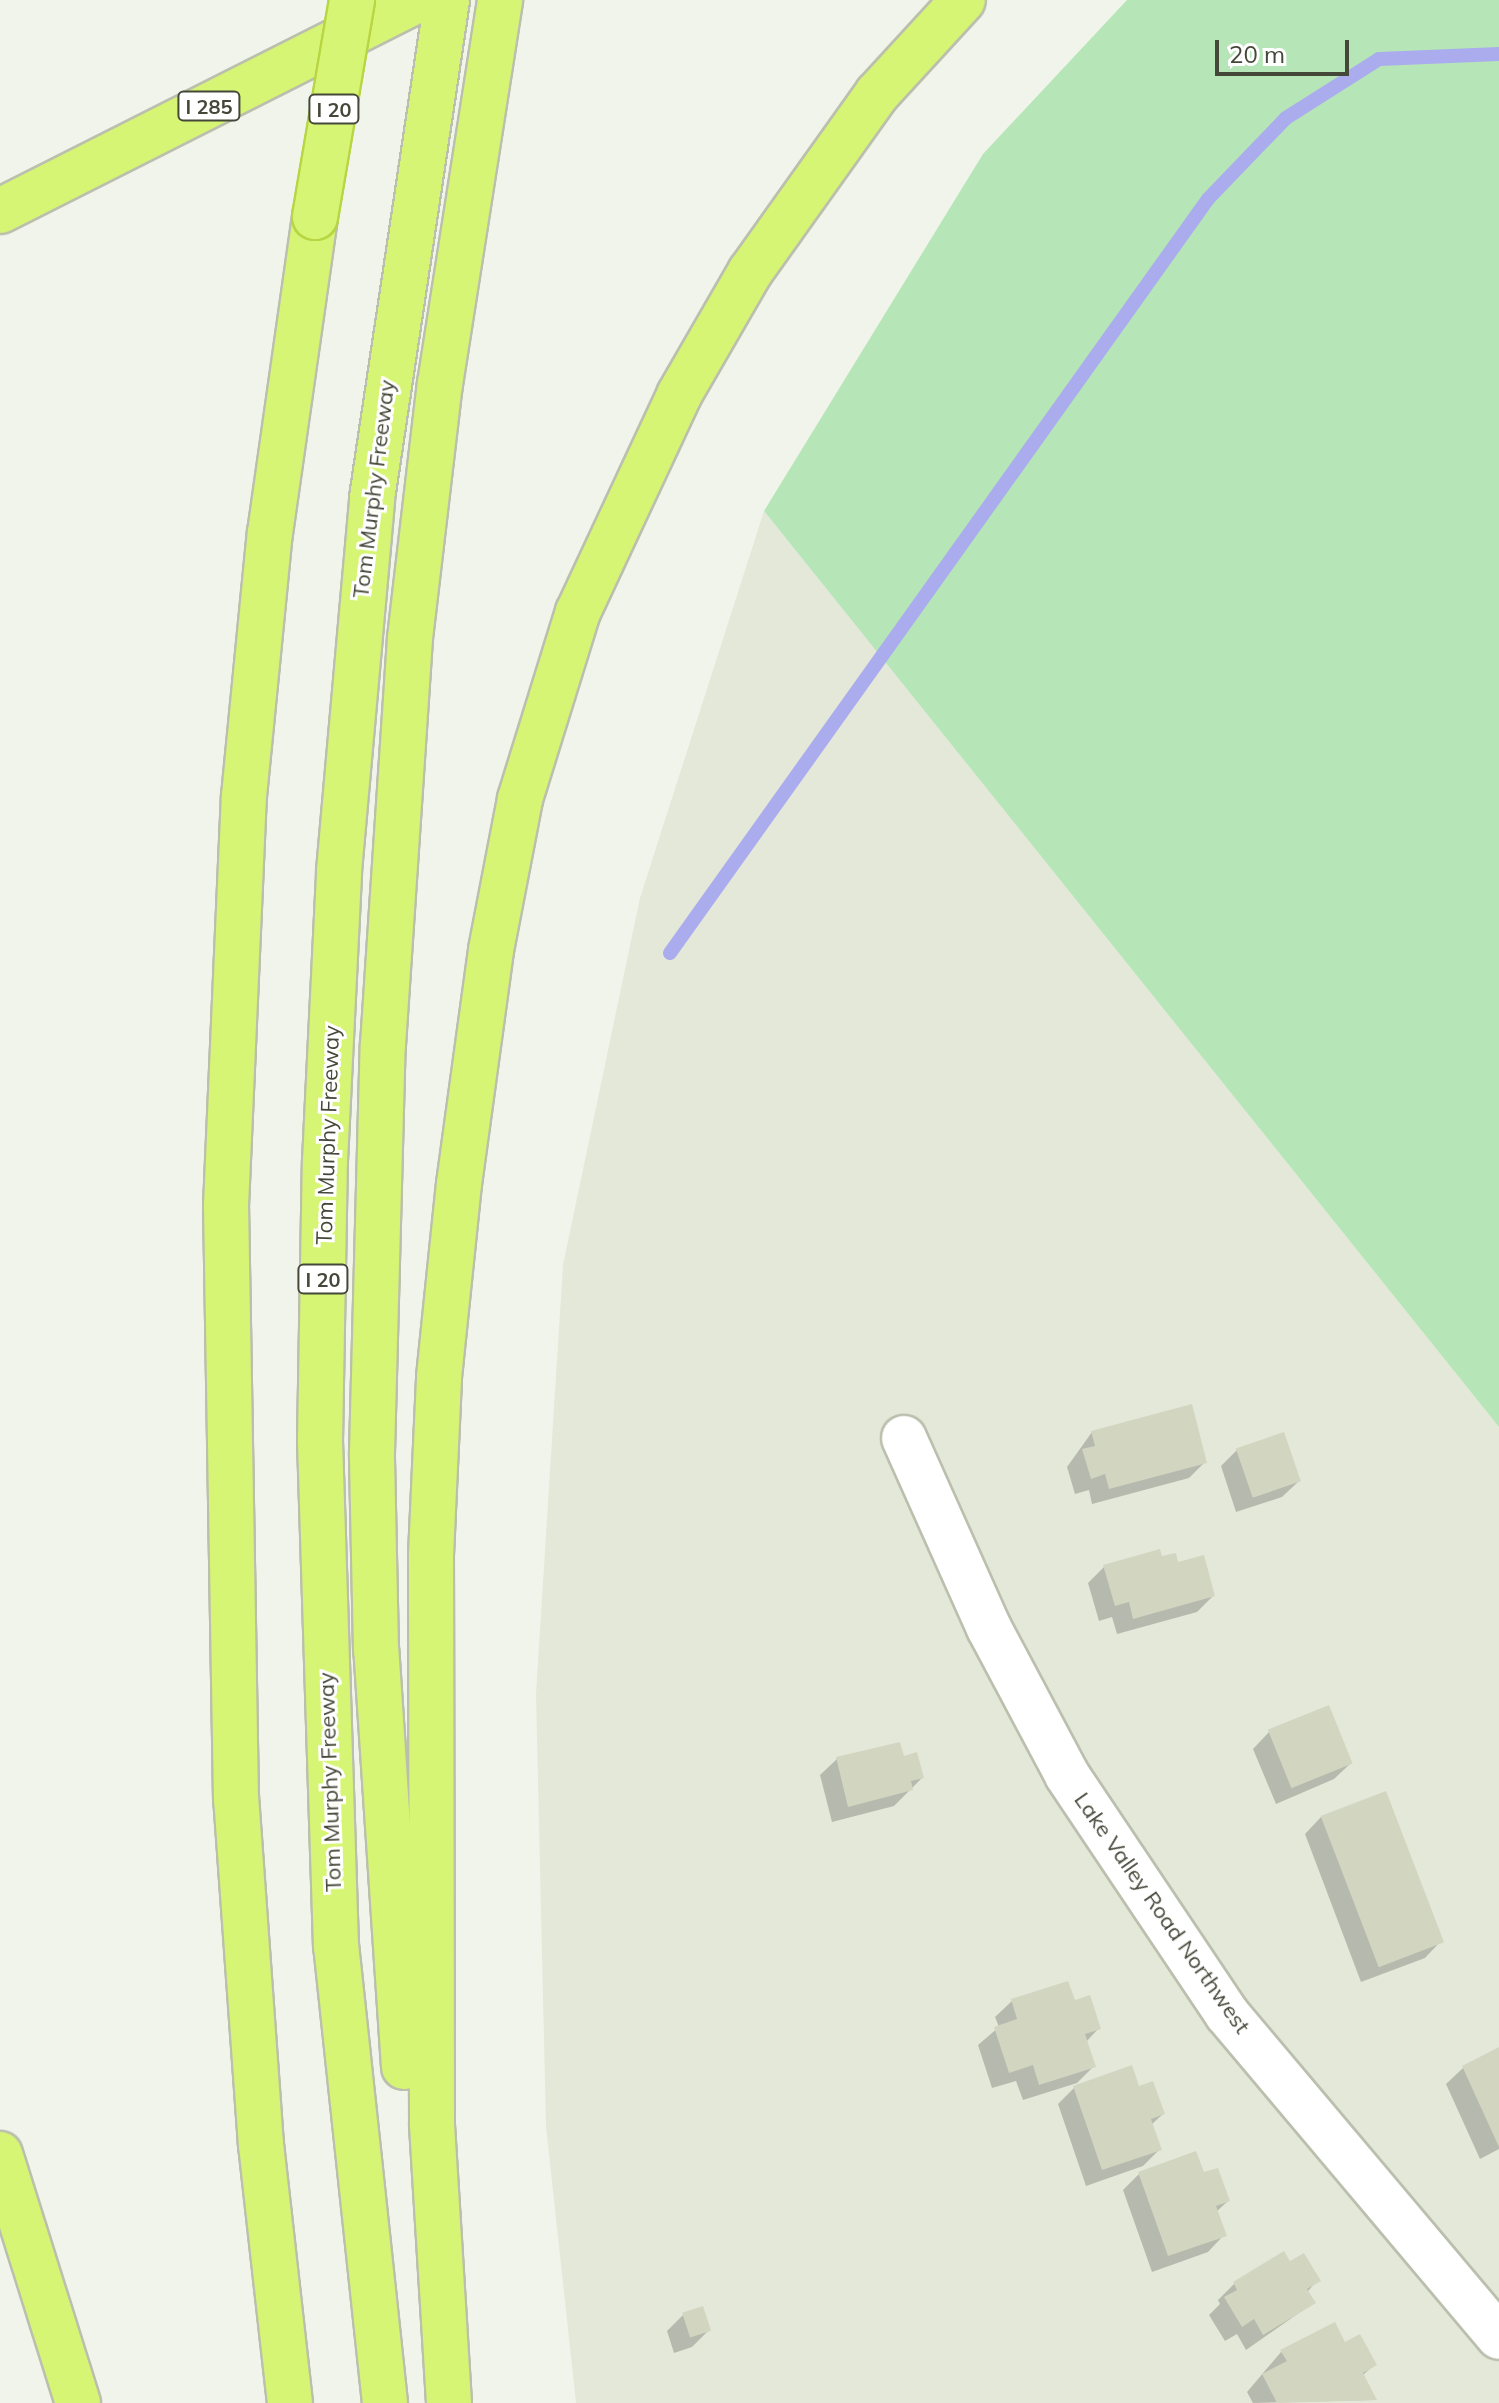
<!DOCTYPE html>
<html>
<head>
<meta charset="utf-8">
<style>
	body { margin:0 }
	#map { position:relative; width:1499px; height:2403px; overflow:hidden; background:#f1f4ea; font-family:Mulish,sans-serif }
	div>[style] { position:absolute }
	.residential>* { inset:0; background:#e4e8d9 }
	.green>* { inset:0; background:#b6e6b7 }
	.shadow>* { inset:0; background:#0003 }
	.stream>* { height:14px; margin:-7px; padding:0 7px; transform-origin:7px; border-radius:7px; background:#abaced }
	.building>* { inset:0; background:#d2d5c0; transform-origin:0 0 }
	.roads { filter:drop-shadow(2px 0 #bbbfad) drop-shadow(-2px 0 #bbbfad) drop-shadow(0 2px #bbbfad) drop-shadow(0 -2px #bbbfad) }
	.street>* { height:44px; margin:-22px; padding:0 22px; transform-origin:22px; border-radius:22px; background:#fff }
	.highway>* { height:44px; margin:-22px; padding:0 22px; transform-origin:22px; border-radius:22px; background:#d7f574 }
	.bridges { filter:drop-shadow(2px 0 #b8d544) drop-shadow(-2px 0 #b8d544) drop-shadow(0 2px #b8d544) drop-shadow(0 -2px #b8d544) }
	.highway-bridge>* { height:44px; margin:-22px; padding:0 22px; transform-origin:22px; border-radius:22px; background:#d7f574 }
	span { translate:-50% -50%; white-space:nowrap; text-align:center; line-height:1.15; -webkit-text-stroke:6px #fff; paint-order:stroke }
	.shield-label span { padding:2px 6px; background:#fff; border:2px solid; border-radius:6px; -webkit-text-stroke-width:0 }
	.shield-label { font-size:20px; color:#454839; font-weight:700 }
	.street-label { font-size:22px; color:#454839 }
	.scale { position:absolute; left:1215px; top:40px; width:134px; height:36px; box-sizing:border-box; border:4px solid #454839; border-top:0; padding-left:10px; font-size:24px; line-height:28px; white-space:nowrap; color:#454839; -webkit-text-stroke:6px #fff; paint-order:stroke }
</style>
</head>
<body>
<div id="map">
	<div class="residential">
		<div style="clip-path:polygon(764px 511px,1499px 1427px,1499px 2403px,576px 2403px,546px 2126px,536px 1694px,563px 1265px,640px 898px)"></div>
	</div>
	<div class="green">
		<div style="clip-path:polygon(1127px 0,1499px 0,1499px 1427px,764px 511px,983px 154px)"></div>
	</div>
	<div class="shadow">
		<div style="clip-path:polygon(1092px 1432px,1205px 1462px,1189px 1478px,1092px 1504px,1089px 1490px,1075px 1494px,1067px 1467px)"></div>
		<div style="clip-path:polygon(1237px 1450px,1299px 1481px,1282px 1497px,1236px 1512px,1221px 1466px)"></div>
		<div style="clip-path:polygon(1177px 1565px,1213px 1596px,1197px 1612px,1117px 1634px,1112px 1617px,1099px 1621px,1088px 1583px,1104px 1567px)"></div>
		<div style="clip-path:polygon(1269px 1732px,1351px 1763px,1334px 1779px,1276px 1804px,1253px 1749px)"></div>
		<div style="clip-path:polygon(902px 1758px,922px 1778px,894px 1806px,832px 1822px,820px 1775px,837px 1759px)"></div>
		<div style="clip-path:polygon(1321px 1817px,1441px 1941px,1425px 1958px,1361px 1982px,1305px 1834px)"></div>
		<div style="clip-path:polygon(1012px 2001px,1073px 2003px,1099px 2028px,1086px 2042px,1094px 2066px,1077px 2083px,1023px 2100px,1016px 2081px,992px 2088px,978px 2045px,999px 2027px,995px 2017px)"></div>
		<div style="clip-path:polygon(1499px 2049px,1499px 2149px,1480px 2159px,1446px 2084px,1463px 2068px)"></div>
		<div style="clip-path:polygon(1075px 2087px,1163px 2114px,1151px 2125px,1159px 2150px,1143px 2166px,1086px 2186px,1058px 2104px)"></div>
		<div style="clip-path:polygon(1140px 2173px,1203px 2175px,1228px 2201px,1216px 2212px,1224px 2235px,1208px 2252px,1152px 2272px,1123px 2190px)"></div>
		<div style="clip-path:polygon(1290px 2264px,1318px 2280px,1307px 2292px,1313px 2303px,1246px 2350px,1237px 2334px,1225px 2341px,1209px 2315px,1220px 2304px,1218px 2300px,1234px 2284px)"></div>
		<div style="clip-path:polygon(683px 2315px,708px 2331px,692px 2347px,674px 2353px,667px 2331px)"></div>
		<div style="clip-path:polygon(1281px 2352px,1374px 2365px,1362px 2376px,1374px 2400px,1253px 2403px,1247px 2392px)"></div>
	</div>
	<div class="stream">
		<div style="left:670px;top:953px;width:926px;rotate:-54.49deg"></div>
		<div style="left:1208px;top:199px;width:112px;rotate:-46.1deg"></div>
		<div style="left:1286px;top:118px;width:110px;rotate:-32.4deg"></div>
		<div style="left:1379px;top:59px;width:120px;rotate:-2.4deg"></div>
	</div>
	<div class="building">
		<div style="clip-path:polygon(1192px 1404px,1207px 1463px,1109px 1489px,1105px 1474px,1091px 1479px,1082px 1449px,1095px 1446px,1091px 1431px)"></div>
		<div style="left:1284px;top:1432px;width:52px;height:51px;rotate:71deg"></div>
		<div style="clip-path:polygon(1160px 1549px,1162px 1556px,1176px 1553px,1178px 1562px,1204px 1555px,1215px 1596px,1133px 1619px,1129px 1602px,1115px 1606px,1103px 1565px)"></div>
		<div style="left:1329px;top:1705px;width:63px;height:66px;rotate:68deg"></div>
		<div style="clip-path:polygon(900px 1742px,904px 1756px,917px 1752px,924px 1778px,911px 1781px,913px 1790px,848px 1807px,836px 1757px)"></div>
		<div style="left:1386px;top:1791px;width:162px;height:70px;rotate:69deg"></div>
		<div style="clip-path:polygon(1068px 1981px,1075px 2000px,1090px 1995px,1101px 2029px,1085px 2034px,1096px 2067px,1039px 2085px,1033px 2065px,1009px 2073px,994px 2027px,1017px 2019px,1011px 1999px)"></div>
		<div style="clip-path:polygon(1499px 2047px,1499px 2147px,1462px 2066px)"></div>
		<div style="clip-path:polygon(1132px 2065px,1139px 2086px,1153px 2081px,1165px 2114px,1151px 2119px,1162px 2150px,1102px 2170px,1073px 2086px)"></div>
		<div style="clip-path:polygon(1196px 2151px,1204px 2172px,1218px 2168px,1230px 2201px,1216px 2206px,1227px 2236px,1168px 2256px,1138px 2172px)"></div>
		<div style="clip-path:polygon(1284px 2251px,1290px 2261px,1304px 2253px,1321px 2281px,1307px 2289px,1316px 2303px,1263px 2335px,1254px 2319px,1242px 2327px,1224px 2297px,1237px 2290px,1233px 2282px)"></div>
		<div style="left:703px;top:2306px;width:26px;height:22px;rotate:72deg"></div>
		<div style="clip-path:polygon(1335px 2322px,1345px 2342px,1360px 2334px,1377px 2365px,1363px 2373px,1377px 2400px,1277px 2403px,1262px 2374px,1287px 2361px,1280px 2350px)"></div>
	</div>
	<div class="roads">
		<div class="street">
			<div style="left:904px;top:1438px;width:208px;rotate:65.9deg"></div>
			<div style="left:989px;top:1628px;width:166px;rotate:62deg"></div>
			<div style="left:1067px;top:1775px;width:288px;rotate:56.2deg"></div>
			<div style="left:1227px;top:2014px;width:422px;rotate:49.9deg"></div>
		</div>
		<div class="highway">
			<div style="left:0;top:211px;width:467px;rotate:-26.8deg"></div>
			<div style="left:404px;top:2067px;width:418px;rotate:-93.8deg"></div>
			<div style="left:376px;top:1650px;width:197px;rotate:-91.2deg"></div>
			<div style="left:372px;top:1453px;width:408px;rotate:-88.5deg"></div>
			<div style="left:383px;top:1045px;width:408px;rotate:-86.2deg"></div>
			<div style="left:410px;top:638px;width:256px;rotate:-83.3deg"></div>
			<div style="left:440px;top:384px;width:389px;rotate:-81.1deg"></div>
			<div style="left:0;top:2154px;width:261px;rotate:72.6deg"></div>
			<div style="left:290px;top:2403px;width:260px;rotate:-96.4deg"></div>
			<div style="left:261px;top:2145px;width:346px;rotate:-94.1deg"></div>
			<div style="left:236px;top:1800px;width:594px;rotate:-90.96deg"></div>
			<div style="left:226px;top:1206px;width:410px;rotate:-87.5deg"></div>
			<div style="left:244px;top:796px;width:264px;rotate:-84.4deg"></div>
			<div style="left:270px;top:533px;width:319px;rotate:-81.9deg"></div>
			<div style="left:385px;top:2403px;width:459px;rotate:-96.1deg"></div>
			<div style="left:336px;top:1947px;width:506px;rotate:-91.81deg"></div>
			<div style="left:320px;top:1441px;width:280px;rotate:-89deg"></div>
			<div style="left:325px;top:1161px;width:290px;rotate:-87.2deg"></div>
			<div style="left:339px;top:871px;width:374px;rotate:-84.9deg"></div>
			<div style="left:372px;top:498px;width:504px;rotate:-81.44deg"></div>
			<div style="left:449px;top:2403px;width:280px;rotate:-93.5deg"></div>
			<div style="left:432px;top:2124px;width:569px;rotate:-90.1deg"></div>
			<div style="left:431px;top:1555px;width:178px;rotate:-87.4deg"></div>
			<div style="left:439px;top:1377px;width:194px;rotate:-84.1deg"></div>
			<div style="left:459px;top:1184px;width:236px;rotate:-82.2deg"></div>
			<div style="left:491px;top:950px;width:154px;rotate:-79.1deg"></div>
			<div style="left:520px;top:799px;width:196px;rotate:-72.8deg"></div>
			<div style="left:578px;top:612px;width:239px;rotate:-65deg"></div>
			<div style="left:679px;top:395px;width:142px;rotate:-60deg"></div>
			<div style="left:750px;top:272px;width:219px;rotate:-54.5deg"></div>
			<div style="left:877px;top:94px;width:127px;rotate:-47.5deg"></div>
		</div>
	</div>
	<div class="bridges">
		<div class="highway-bridge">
			<div style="left:315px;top:217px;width:220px;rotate:-80.3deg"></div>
		</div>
	</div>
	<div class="shield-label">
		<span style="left:209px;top:106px">I 285</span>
		<span style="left:334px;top:109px">I 20</span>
		<span style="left:323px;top:1279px">I 20</span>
	</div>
	<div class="street-label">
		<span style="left:374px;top:489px;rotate:-83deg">Tom Murphy Freeway</span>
		<span style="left:328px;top:1135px;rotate:-88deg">Tom Murphy Freeway</span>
		<span style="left:330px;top:1782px;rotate:-92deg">Tom Murphy Freeway</span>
		<span style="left:1162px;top:1913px;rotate:55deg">Lake Valley Road Northwest</span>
	</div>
	<div class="scale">20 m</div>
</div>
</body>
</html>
